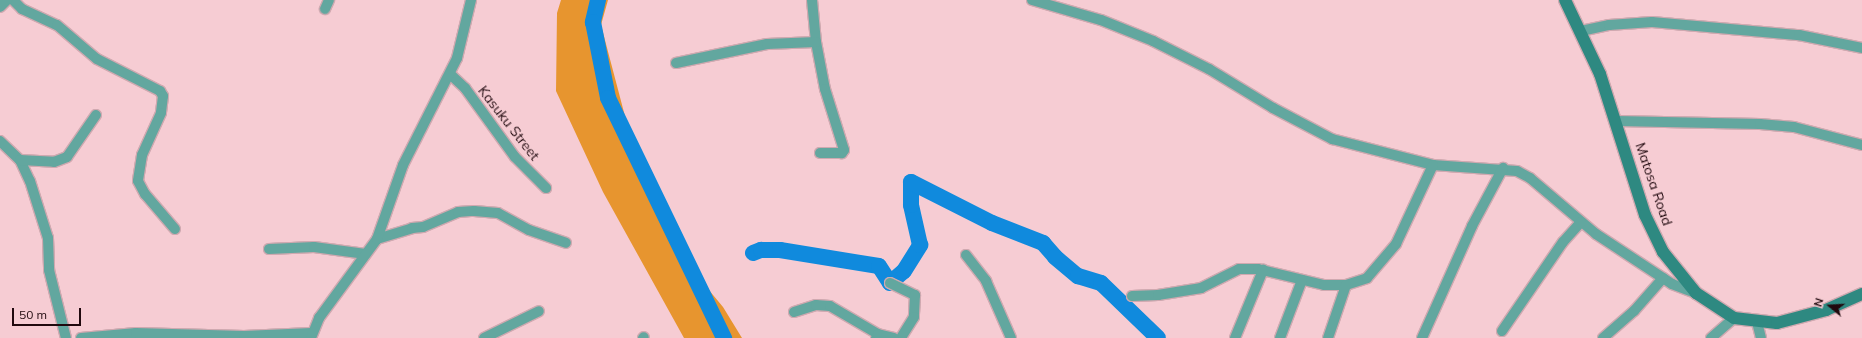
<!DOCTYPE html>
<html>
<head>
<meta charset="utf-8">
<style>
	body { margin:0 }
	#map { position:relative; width:1862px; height:338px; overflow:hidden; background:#f6ccd3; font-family:Mulish,sans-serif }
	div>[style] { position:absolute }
	.green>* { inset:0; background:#e7952f }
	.river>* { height:16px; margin:-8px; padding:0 8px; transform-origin:8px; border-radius:8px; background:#108add }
	.roads { filter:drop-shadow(1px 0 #cfa9b0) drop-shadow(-1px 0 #cfa9b0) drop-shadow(0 1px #cfa9b0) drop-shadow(0 -1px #cfa9b0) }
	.street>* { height:10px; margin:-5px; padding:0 5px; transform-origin:5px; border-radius:5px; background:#62a79f }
	.secondary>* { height:12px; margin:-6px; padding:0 6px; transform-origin:6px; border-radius:6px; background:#2e8981 }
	span { translate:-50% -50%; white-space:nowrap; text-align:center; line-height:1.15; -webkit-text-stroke:3px #f6ccd3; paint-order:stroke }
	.street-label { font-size:14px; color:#20090e }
	.north { position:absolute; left:1810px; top:286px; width:40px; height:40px; -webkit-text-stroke:3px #f6ccd3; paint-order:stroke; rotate:288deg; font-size:11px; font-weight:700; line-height:16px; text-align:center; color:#20090e }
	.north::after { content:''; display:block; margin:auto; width:14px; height:18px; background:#20090e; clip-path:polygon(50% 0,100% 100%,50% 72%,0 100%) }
	.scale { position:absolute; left:12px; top:308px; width:69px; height:18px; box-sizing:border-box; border:2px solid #20090e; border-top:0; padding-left:5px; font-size:12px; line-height:14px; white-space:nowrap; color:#20090e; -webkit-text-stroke:3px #f6ccd3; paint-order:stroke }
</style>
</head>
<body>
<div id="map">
	<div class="green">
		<div style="clip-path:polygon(561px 0,608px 0,601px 25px,636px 158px,684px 260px,723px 307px,742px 338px,684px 338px,603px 192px,556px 91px,557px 13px)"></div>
	</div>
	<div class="river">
		<div style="left:598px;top:0;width:23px;rotate:103deg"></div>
		<div style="left:593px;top:22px;width:77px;rotate:78.8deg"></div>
		<div style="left:608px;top:98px;width:267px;rotate:64.2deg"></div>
		<div style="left:753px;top:253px;width:9px;rotate:-21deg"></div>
		<div style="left:761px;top:250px;width:19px"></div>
		<div style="left:780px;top:250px;width:100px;rotate:9.2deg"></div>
		<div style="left:879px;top:266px;width:20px;rotate:57deg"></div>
		<div style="left:890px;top:283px;width:18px;rotate:-41deg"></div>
		<div style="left:904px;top:271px;width:31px;rotate:-58deg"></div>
		<div style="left:920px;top:245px;width:41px;rotate:-102.7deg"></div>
		<div style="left:911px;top:205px;width:23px;rotate:-90deg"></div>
		<div style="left:911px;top:182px;width:91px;rotate:26.8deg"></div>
		<div style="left:992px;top:223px;width:55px;rotate:21.4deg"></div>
		<div style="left:1043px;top:243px;width:18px;rotate:49deg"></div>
		<div style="left:1055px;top:257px;width:30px;rotate:40deg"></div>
		<div style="left:1078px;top:276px;width:24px;rotate:17deg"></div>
		<div style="left:1101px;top:283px;width:79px;rotate:44deg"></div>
	</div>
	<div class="roads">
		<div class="street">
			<div style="left:13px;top:0;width:13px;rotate:45deg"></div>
			<div style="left:22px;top:9px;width:38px;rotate:25deg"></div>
			<div style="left:57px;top:25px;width:52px;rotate:40.4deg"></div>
			<div style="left:97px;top:59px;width:71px;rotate:26.9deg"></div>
			<div style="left:160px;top:91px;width:6px;rotate:59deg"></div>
			<div style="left:163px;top:96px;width:17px;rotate:97deg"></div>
			<div style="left:161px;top:113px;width:46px;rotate:114.3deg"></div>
			<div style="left:142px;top:155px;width:26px;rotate:99deg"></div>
			<div style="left:138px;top:181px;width:15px;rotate:62deg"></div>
			<div style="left:145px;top:194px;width:46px;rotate:49.4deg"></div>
			<div style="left:812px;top:0;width:42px;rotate:84.6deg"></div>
			<div style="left:816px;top:42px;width:48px;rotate:79.2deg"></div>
			<div style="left:825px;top:89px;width:64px;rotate:72.7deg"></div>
			<div style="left:844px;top:150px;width:4px;rotate:124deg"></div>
			<div style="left:842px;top:153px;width:22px;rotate:180deg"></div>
			<div style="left:1032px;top:0;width:72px;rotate:16.2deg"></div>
			<div style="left:1101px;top:20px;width:56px;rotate:22deg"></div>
			<div style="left:1153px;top:41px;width:63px;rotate:26.6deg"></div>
			<div style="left:1209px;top:69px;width:75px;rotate:31.4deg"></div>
			<div style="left:1273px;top:108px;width:67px;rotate:27.7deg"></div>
			<div style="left:1332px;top:139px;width:104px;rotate:14.4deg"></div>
			<div style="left:1433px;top:165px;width:84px;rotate:4.1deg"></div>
			<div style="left:1517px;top:171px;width:15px;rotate:28deg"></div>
			<div style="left:1530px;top:178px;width:87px;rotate:40.3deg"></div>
			<div style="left:1596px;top:234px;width:91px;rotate:33.3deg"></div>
			<div style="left:1672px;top:284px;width:26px;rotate:21deg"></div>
			<div style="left:0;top:7px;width:10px;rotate:-45deg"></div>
			<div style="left:325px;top:9px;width:10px;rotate:-66deg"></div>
			<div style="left:1581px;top:31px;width:29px;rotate:-12deg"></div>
			<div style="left:1609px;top:25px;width:43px;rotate:-4deg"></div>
			<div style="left:1652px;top:22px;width:148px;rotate:5.1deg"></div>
			<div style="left:1799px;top:35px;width:64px;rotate:11.7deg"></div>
			<div style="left:676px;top:63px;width:93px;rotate:-11.8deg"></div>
			<div style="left:767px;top:44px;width:49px;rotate:-2.3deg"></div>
			<div style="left:450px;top:74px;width:21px;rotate:43deg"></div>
			<div style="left:465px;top:88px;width:85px;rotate:54.1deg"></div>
			<div style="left:515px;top:157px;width:44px;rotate:45deg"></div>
			<div style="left:1617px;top:121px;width:143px;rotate:1.2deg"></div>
			<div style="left:1760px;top:124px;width:34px;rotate:5deg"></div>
			<div style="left:1794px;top:127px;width:70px;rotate:14.8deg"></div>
			<div style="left:0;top:141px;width:28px;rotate:44deg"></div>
			<div style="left:20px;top:160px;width:23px;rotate:65deg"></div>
			<div style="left:30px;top:181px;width:60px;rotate:72.5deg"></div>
			<div style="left:48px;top:238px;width:32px;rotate:88deg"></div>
			<div style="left:49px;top:270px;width:70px;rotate:76deg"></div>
			<div style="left:20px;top:160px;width:34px;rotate:3deg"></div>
			<div style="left:54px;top:162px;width:14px;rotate:-21deg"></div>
			<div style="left:67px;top:157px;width:51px;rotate:-55.4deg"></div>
			<div style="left:377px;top:239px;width:37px;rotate:-17deg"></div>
			<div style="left:412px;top:228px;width:11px;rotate:-5deg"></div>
			<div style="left:423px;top:227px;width:38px;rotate:-23deg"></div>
			<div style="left:458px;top:212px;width:16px;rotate:-4deg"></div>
			<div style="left:474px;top:211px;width:24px;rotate:5deg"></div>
			<div style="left:498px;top:213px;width:35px;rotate:29deg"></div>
			<div style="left:529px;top:230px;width:39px;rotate:19deg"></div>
			<div style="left:269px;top:249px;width:45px;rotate:-2.5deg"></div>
			<div style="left:314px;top:247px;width:52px;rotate:7.7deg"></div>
			<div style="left:966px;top:255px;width:33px;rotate:52deg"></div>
			<div style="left:986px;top:281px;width:62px;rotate:66.3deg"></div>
			<div style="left:890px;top:283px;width:28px;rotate:26deg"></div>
			<div style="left:915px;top:295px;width:22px;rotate:93deg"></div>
			<div style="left:914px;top:317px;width:25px;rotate:122deg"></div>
			<div style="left:1132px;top:296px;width:26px;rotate:-2deg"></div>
			<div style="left:1158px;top:295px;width:44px;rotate:-9.2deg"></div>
			<div style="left:1201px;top:288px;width:42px;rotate:-26.6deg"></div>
			<div style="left:1239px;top:269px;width:19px"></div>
			<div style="left:1258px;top:269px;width:68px;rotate:13.6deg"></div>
			<div style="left:1324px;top:285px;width:22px"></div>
			<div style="left:1346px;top:285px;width:22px;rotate:-18deg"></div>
			<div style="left:1367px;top:278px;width:45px;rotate:-49.5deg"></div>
			<div style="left:1396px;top:244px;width:87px;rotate:-64.9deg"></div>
			<div style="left:794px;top:312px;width:23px;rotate:-18deg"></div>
			<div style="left:816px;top:305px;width:14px;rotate:4deg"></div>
			<div style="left:830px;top:306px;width:56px;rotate:30.3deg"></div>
			<div style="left:1757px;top:322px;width:16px;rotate:76deg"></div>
			<div style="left:1502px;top:331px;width:108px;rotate:-55.6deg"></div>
			<div style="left:1563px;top:242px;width:27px;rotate:-48deg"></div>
			<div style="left:81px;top:338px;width:55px;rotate:-5.2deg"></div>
			<div style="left:136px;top:333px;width:108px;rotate:1.6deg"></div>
			<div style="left:244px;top:336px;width:67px;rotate:-2.6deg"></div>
			<div style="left:311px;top:338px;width:22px;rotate:-68deg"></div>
			<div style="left:319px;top:318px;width:98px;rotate:-53.7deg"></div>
			<div style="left:377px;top:239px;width:78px;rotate:-70.6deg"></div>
			<div style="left:403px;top:165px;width:120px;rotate:-63.2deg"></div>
			<div style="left:457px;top:58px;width:60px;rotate:-76.4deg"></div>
			<div style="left:484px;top:338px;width:61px;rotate:-26.1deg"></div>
			<div style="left:643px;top:338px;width:1px;rotate:-45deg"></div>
			<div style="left:876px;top:338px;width:4px;rotate:-63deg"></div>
			<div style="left:878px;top:334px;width:16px;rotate:14deg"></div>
			<div style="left:1235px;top:338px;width:74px;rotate:-67.6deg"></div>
			<div style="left:1280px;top:338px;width:62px;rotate:-69.2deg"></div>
			<div style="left:1328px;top:338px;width:56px;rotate:-71.2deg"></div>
			<div style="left:1422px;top:338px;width:123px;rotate:-65.9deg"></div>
			<div style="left:1472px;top:226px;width:66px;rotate:-61.9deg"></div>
			<div style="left:1603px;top:338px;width:41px;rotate:-41.1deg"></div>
			<div style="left:1634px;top:311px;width:44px;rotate:-48.7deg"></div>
			<div style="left:1711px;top:338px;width:30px;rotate:-41deg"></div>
		</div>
		<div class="secondary">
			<div style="left:1565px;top:0;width:82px;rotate:64.7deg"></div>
			<div style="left:1600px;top:74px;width:148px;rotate:72.3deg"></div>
			<div style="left:1645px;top:215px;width:41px;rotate:64.1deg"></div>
			<div style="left:1663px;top:252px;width:53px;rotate:51.2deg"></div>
			<div style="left:1696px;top:293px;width:45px;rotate:33.3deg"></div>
			<div style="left:1734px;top:318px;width:43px;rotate:6.6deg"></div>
			<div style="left:1777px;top:323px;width:51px;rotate:-14.9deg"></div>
			<div style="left:1826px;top:310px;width:39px;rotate:-24deg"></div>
		</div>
	</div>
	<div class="street-label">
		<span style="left:509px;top:123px;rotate:52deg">Kasuku Street</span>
		<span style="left:1654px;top:184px;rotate:71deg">Matosa Road</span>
	</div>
	<div class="north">N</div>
	<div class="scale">50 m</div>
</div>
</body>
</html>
